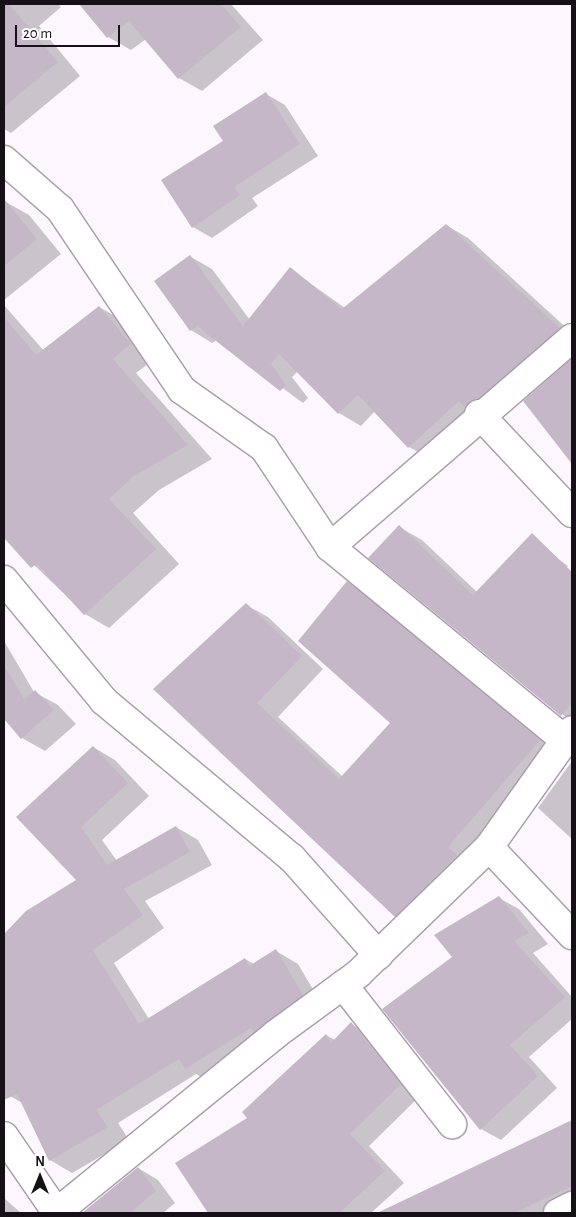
<!DOCTYPE html>
<html>
<head>
<meta charset="utf-8">
<style>
	body { margin:0 }
	#map { position:relative; width:576px; height:1217px; overflow:hidden; background:#fcf6fd; font-family:"Alegreya Sans",sans-serif }
	div>[style] { position:absolute }
	.shadow>* { inset:0; background:#0003 }
	.building>* { inset:0; background:#c5b7c8 }
	.roads { filter:drop-shadow(1px 0 #a99bab) drop-shadow(-1px 0 #a99bab) drop-shadow(0 1px #a99bab) drop-shadow(0 -1px #a99bab) }
	.minor>* { height:28px; margin:-14px; padding:0 14px; transform-origin:14px; border-radius:14px; background:#fff }
	span { translate:-50% -50%; white-space:nowrap; text-align:center; line-height:1.15; -webkit-text-stroke:5px #fff; paint-order:stroke }
	.frame { position:absolute; inset:0; border:5px solid #161116; pointer-events:none }
	.north { position:absolute; left:15px; top:1152px; width:50px; height:50px; -webkit-text-stroke:4px #fff; paint-order:stroke; rotate:0deg; font-size:14px; font-weight:700; line-height:20px; text-align:center; color:#161116 }
	.north::after { content:''; display:block; margin:auto; width:18px; height:22px; background:#161116; clip-path:polygon(50% 0,100% 100%,50% 72%,0 100%) }
	.scale { position:absolute; left:15px; top:25px; width:105px; height:22px; box-sizing:border-box; border:2px solid #161116; border-top:0; padding-left:6px; font-size:15px; line-height:18px; white-space:nowrap; color:#161116; -webkit-text-stroke:4px #fff; paint-order:stroke }
</style>
</head>
<body>
<div id="map">
	<div class="shadow">
		<div style="clip-path:polygon(4px 4px,58px 4px,61px 7px,39px 26px,80px 76px,11px 133px,4px 129px)"></div>
		<div style="clip-path:polygon(81px 4px,231px 4px,263px 40px,202px 91px,179px 78px,146px 39px,131px 50px,108px 37px)"></div>
		<div style="clip-path:polygon(266px 94px,285px 105px,318px 156px,252px 198px,258px 206px,212px 238px,193px 227px,224px 141px)"></div>
		<div style="clip-path:polygon(4px 201px,29px 215px,61px 254px,4px 300px)"></div>
		<div style="clip-path:polygon(446px 225px,468px 238px,572px 333px,431px 459px,409px 447px,375px 411px,361px 426px,339px 413px,298px 371px,292px 377px,308px 398px,303px 403px,217px 340px,212px 343px,191px 330px,191px 257px,212px 269px,250px 320px,290px 269px,345px 308px)"></div>
		<div style="clip-path:polygon(4px 305px,44px 351px,99px 307px,124px 321px,155px 359px,136px 373px,212px 459px,159px 490px,133px 513px,179px 564px,109px 628px,85px 614px,4px 536px,4px 518px,15px 508px,4px 496px)"></div>
		<div style="clip-path:polygon(572px 360px,572px 462px,525px 401px)"></div>
		<div style="clip-path:polygon(399px 527px,422px 540px,477px 592px,529px 538px,568px 566px,518px 622px,572px 579px,572px 722px,370px 558px)"></div>
		<div style="clip-path:polygon(347px 583px,369px 595px,565px 756px,417px 928px,395px 916px,155px 689px,246px 605px,268px 617px,323px 669px,278px 717px,343px 777px,392px 723px)"></div>
		<div style="clip-path:polygon(4px 641px,34px 692px,58px 705px,76px 724px,45px 751px,22px 738px,4px 717px)"></div>
		<div style="clip-path:polygon(93px 747px,115px 760px,149px 796px,102px 840px,117px 861px,176px 827px,198px 840px,212px 865px,145px 901px,164px 928px,114px 963px,149px 1019px,245px 959px,254px 964px,276px 951px,298px 964px,324px 1008px,208px 1081px,196px 1074px,118px 1123px,129px 1140px,72px 1173px,50px 1160px,24px 1104px,10px 1096px,4px 1085px,4px 935px,26px 912px,78px 880px,18px 817px)"></div>
		<div style="clip-path:polygon(572px 761px,572px 839px,538px 808px)"></div>
		<div style="clip-path:polygon(499px 898px,519px 909px,548px 944px,533px 953px,572px 997px,572px 1019px,529px 1057px,557px 1088px,501px 1140px,481px 1129px,454px 957px)"></div>
		<div style="clip-path:polygon(351px 1024px,371px 1035px,420px 1096px,369px 1146px,404px 1183px,371px 1213px,210px 1213px,177px 1164px,249px 1118px,326px 1035px,335px 1040px)"></div>
		<div style="clip-path:polygon(572px 1121px,572px 1206px,557px 1213px,400px 1213px,396px 1206px)"></div>
		<div style="clip-path:polygon(138px 1168px,158px 1180px,175px 1203px,163px 1213px,94px 1213px,90px 1208px)"></div>
		<div style="clip-path:polygon(4px 1198px,21px 1213px,4px 1213px)"></div>
	</div>
	<div class="building">
		<div style="clip-path:polygon(4px 4px,9px 4px,58px 62px,4px 107px)"></div>
		<div style="clip-path:polygon(79px 4px,221px 4px,241px 27px,178px 79px,129px 21px,107px 38px)"></div>
		<div style="clip-path:polygon(266px 92px,300px 144px,234px 187px,240px 195px,192px 228px,161px 180px,223px 141px,213px 126px)"></div>
		<div style="clip-path:polygon(4px 199px,37px 239px,4px 266px)"></div>
		<div style="clip-path:polygon(446px 224px,560px 328px,478px 399px,465px 407px,459px 401px,408px 448px,358px 395px,338px 414px,279px 354px,271px 364px,286px 385px,280px 391px,197px 326px,190px 331px,154px 281px,190px 255px,243px 326px,290px 267px,342px 309px)"></div>
		<div style="clip-path:polygon(99px 306px,131px 344px,113px 359px,188px 445px,134px 476px,109px 499px,156px 549px,84px 615px,37px 564px,31px 568px,4px 538px,4px 317px,36px 355px)"></div>
		<div style="clip-path:polygon(572px 358px,572px 464px,523px 401px)"></div>
		<div style="clip-path:polygon(399px 525px,473px 595px,532px 533px,572px 572px,572px 703px,561px 716px,368px 558px)"></div>
		<div style="clip-path:polygon(347px 581px,540px 740px,448px 847px,457px 855px,395px 917px,153px 689px,246px 603px,302px 656px,257px 703px,339px 779px,390px 723px,298px 641px)"></div>
		<div style="clip-path:polygon(4px 665px,24px 699px,35px 690px,54px 710px,21px 739px,4px 719px)"></div>
		<div style="clip-path:polygon(93px 746px,128px 783px,81px 827px,107px 865px,176px 826px,190px 852px,124px 889px,143px 915px,93px 950px,139px 1024px,245px 958px,249px 966px,276px 949px,303px 995px,254px 1032px,251px 1028px,185px 1069px,179px 1059px,96px 1110px,108px 1127px,49px 1161px,17px 1094px,4px 1100px,4px 934px,26px 911px,76px 880px,16px 817px)"></div>
		<div style="clip-path:polygon(499px 896px,529px 933px,514px 941px,565px 997px,510px 1045px,538px 1076px,480px 1130px,382px 1009px,452px 957px,434px 935px)"></div>
		<div style="clip-path:polygon(351px 1022px,401px 1084px,350px 1134px,385px 1171px,339px 1213px,208px 1213px,175px 1163px,247px 1118px,242px 1112px,326px 1034px,331px 1043px)"></div>
		<div style="clip-path:polygon(572px 1120px,572px 1186px,514px 1213px,377px 1213px)"></div>
		<div style="clip-path:polygon(138px 1167px,156px 1191px,130px 1213px,82px 1213px)"></div>
	</div>
	<div class="roads">
		<div class="minor">
			<div style="left:4px;top:160px;width:74px;rotate:41.2deg"></div>
			<div style="left:60px;top:209px;width:218px;rotate:56deg"></div>
			<div style="left:182px;top:390px;width:100px;rotate:35.3deg"></div>
			<div style="left:264px;top:448px;width:119px;rotate:56.3deg"></div>
			<div style="left:330px;top:547px;width:306px;rotate:39.4deg"></div>
			<div style="left:479px;top:414px;width:136px;rotate:46.8deg"></div>
			<div style="left:330px;top:547px;width:320px;rotate:-40.8deg"></div>
			<div style="left:4px;top:580px;width:157px;rotate:50.4deg"></div>
			<div style="left:104px;top:701px;width:245px;rotate:39.9deg"></div>
			<div style="left:292px;top:858px;width:130px;rotate:48.4deg"></div>
			<div style="left:489px;top:847px;width:121px;rotate:46.7deg"></div>
			<div style="left:343px;top:985px;width:177px;rotate:51.9deg"></div>
			<div style="left:4px;top:1136px;width:93px;rotate:55.5deg"></div>
			<div style="left:56px;top:1213px;width:284px;rotate:-39.1deg"></div>
			<div style="left:276px;top:1034px;width:102px;rotate:-36.2deg"></div>
			<div style="left:358px;top:974px;width:182px;rotate:-44.1deg"></div>
			<div style="left:489px;top:847px;width:143px;rotate:-54.6deg"></div>
			<div style="left:558px;top:1213px;width:16px;rotate:-27deg"></div>
		</div>
	</div>
	<div class="frame"></div>
	<div class="north">N</div>
	<div class="scale">20 m</div>
</div>
</body>
</html>
